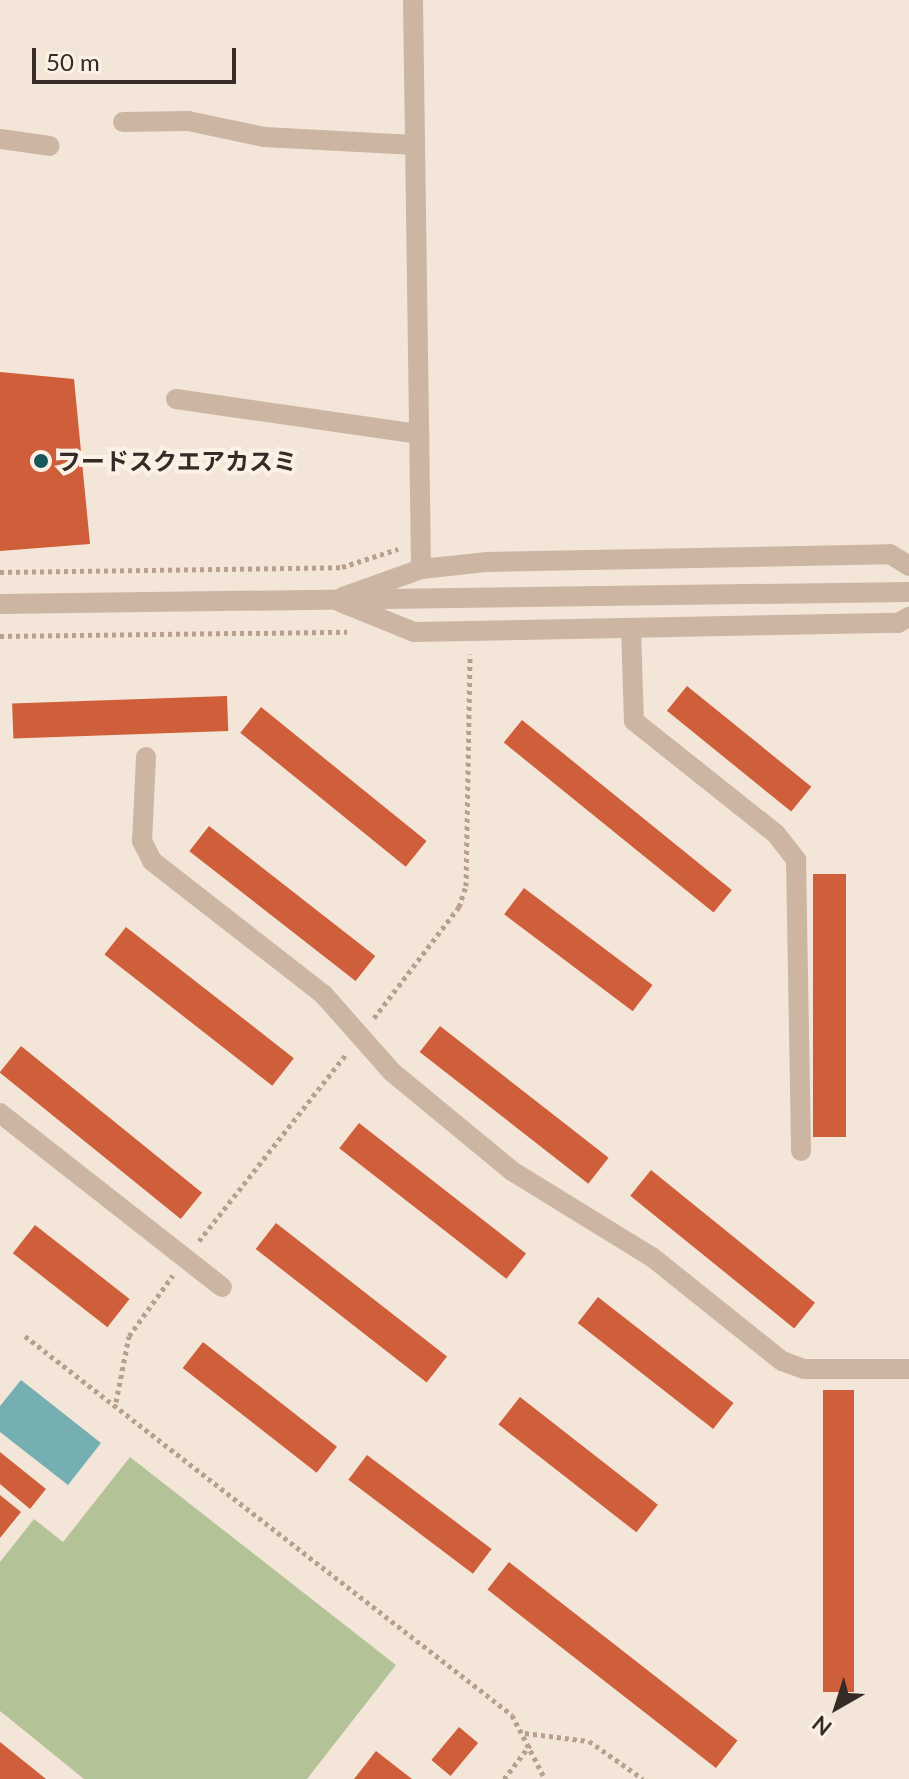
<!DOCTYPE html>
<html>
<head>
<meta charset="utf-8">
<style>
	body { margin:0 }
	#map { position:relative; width:909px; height:1779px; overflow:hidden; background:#f3e6d8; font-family:Lato,"Noto Sans JP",sans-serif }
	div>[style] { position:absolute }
	.green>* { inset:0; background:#b4c397 }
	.water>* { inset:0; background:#75afb2 }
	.building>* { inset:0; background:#cf5f3a; transform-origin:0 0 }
	.path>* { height:5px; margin-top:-2.5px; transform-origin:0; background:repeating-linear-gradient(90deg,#b8a08d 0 4px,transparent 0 8px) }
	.minor>* { height:20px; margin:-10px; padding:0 10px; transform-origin:10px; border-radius:10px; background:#ccb6a3 }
	.dots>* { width:22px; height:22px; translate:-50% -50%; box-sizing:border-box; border:4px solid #fbf1e5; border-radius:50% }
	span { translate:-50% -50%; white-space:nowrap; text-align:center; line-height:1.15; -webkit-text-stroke:8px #fbf1e5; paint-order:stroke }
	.poi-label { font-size:24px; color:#362b26; font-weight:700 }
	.left { translate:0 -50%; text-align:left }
	.north { position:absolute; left:797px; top:1667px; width:80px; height:80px; -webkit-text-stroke:6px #fbf1e5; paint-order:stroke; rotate:219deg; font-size:22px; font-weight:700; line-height:32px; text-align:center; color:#362b26 }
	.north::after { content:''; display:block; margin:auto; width:28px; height:36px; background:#362b26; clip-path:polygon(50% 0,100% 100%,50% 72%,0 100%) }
	.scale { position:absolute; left:32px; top:48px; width:204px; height:36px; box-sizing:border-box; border:4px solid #362b26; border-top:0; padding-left:10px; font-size:24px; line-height:28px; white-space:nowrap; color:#362b26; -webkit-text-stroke:6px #fbf1e5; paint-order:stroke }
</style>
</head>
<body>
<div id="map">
	<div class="green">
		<div style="clip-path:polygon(130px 1457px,396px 1665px,307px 1779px,84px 1779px,0 1711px,0 1562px,34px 1519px,63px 1542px)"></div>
	</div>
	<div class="water">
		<div style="clip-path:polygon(21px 1380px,101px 1443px,68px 1485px,0 1432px,0 1406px)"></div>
	</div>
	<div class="building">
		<div style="clip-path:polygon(0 372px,74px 379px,90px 544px,0 551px)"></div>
		<div style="left:687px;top:686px;width:160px;height:32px;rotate:39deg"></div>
		<div style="left:227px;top:696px;width:35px;height:215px;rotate:88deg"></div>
		<div style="left:261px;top:707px;width:213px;height:33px;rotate:39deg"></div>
		<div style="left:522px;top:720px;width:270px;height:29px;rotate:39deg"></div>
		<div style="left:209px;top:826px;width:211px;height:32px;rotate:38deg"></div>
		<div style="left:813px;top:874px;width:33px;height:263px"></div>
		<div style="left:524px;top:888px;width:161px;height:33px;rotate:37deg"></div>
		<div style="left:126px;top:927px;width:213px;height:35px;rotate:38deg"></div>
		<div style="left:440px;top:1026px;width:214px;height:33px;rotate:38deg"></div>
		<div style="left:21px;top:1046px;width:233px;height:34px;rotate:39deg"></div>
		<div style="left:359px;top:1123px;width:212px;height:32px;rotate:38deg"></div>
		<div style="left:651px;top:1170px;width:211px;height:33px;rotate:39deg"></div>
		<div style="left:276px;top:1223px;width:217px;height:33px;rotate:38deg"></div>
		<div style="left:35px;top:1225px;width:120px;height:36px;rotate:38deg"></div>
		<div style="left:598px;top:1297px;width:172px;height:33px;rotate:38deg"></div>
		<div style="left:203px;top:1342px;width:170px;height:33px;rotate:38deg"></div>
		<div style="left:823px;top:1390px;width:31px;height:302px"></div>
		<div style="left:520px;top:1397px;width:175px;height:35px;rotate:38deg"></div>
		<div style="clip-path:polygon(0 1452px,46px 1489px,30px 1509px,0 1484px)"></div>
		<div style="left:367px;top:1455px;width:156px;height:31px;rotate:37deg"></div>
		<div style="clip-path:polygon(0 1495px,21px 1512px,0 1538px)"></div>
		<div style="left:509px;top:1562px;width:290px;height:35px;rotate:38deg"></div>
		<div style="left:459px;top:1727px;width:25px;height:43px;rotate:40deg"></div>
		<div style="clip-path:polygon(0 1742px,46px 1779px,0 1779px)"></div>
		<div style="clip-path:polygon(376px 1751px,412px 1779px,354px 1779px)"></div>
	</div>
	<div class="path">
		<div style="left:0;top:572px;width:342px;rotate:-0.8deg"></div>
		<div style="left:342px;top:567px;width:59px;rotate:-17.8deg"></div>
		<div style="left:0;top:636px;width:347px;rotate:-0.7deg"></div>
		<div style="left:374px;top:1018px;width:140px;rotate:-52.6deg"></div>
		<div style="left:459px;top:907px;width:22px;rotate:-72deg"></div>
		<div style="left:466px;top:886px;width:232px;rotate:-89deg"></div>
		<div style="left:199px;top:1241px;width:238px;rotate:-51.8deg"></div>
		<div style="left:25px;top:1336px;width:617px;rotate:37.89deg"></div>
		<div style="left:512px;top:1715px;width:72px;rotate:62.7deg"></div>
		<div style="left:116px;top:1402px;width:67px;rotate:-78.9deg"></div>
		<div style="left:129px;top:1336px;width:75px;rotate:-54.2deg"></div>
		<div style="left:525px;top:1733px;width:64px;rotate:7.1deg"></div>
		<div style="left:589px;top:1741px;width:66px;rotate:35.1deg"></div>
		<div style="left:504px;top:1779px;width:43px;rotate:-52.6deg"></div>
	</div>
	<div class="minor">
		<div style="left:413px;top:0;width:569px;rotate:89.19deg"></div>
		<div style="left:123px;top:122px;width:65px;rotate:-0.9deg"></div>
		<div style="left:188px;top:121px;width:78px;rotate:11.9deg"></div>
		<div style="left:264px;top:137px;width:151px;rotate:3deg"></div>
		<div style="left:0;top:139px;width:50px;rotate:8deg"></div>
		<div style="left:176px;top:399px;width:246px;rotate:8.2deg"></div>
		<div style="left:343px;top:597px;width:83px;rotate:-19.7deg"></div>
		<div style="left:421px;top:569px;width:65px;rotate:-6.1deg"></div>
		<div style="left:486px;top:562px;width:404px;rotate:-1.1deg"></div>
		<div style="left:890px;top:554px;width:22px;rotate:32deg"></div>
		<div style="left:340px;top:602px;width:80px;rotate:22.1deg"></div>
		<div style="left:414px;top:632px;width:484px;rotate:-1.1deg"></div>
		<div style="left:898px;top:623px;width:13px;rotate:-29deg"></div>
		<div style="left:0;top:604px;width:909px;rotate:-0.76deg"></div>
		<div style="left:631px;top:628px;width:93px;rotate:88.2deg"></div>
		<div style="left:634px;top:721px;width:181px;rotate:38.5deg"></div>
		<div style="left:776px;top:834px;width:33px;rotate:52deg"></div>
		<div style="left:796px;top:860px;width:291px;rotate:89deg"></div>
		<div style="left:146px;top:757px;width:84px;rotate:92.7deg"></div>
		<div style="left:142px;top:841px;width:22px;rotate:63deg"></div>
		<div style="left:152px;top:861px;width:217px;rotate:37.9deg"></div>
		<div style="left:323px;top:994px;width:104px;rotate:48.5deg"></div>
		<div style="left:392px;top:1072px;width:156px;rotate:39.5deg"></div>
		<div style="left:512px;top:1171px;width:164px;rotate:31.6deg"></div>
		<div style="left:652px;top:1257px;width:166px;rotate:38.7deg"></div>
		<div style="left:782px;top:1361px;width:23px;rotate:20deg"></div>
		<div style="left:804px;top:1369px;width:105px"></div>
		<div style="left:0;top:1113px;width:282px;rotate:38.1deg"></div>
	</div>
	<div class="dots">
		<div style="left:41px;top:461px;background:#18565b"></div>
	</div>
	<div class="poi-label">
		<span class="left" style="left:57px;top:461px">フードスクエアカスミ</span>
	</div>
	<div class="north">N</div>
	<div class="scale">50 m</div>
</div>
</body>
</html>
